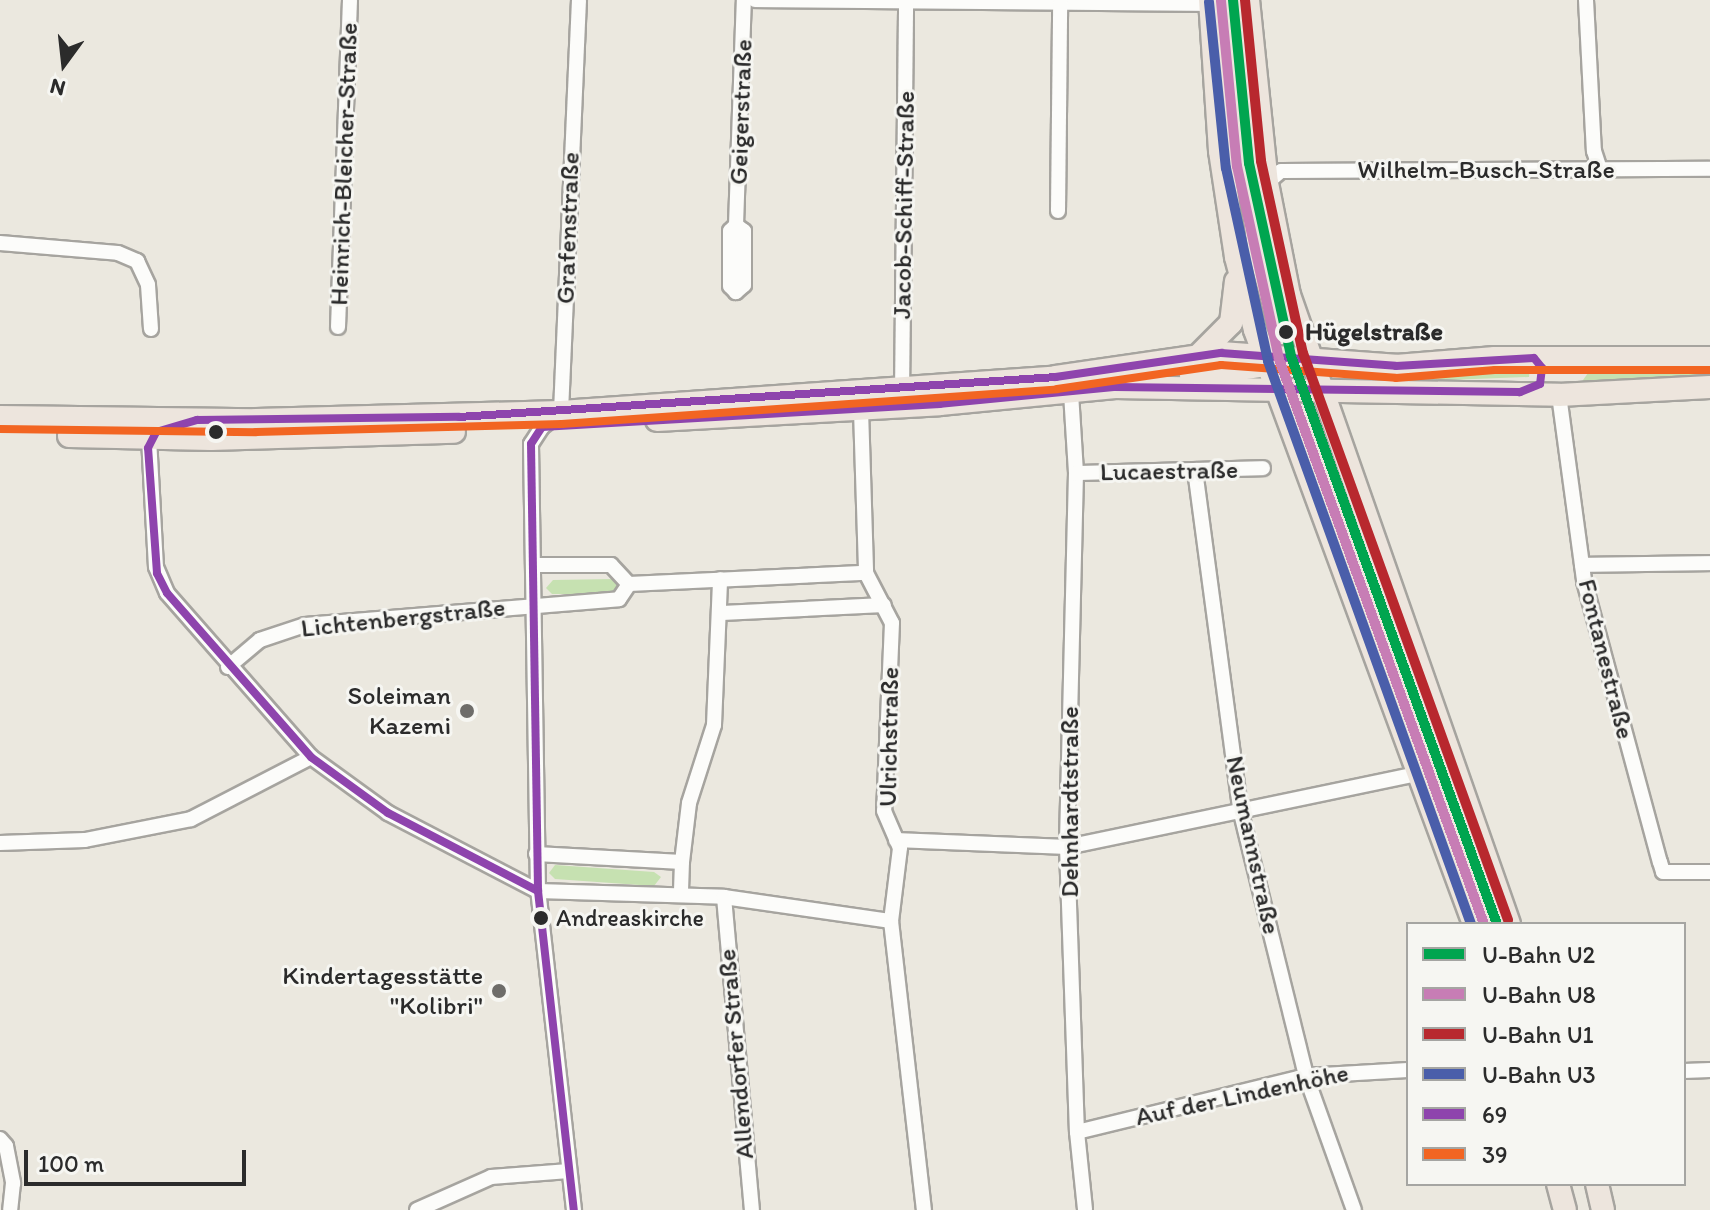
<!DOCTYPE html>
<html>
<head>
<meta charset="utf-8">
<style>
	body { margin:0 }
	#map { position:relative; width:1710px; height:1210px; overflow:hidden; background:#ebe8df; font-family:Itim,sans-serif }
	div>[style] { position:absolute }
	.green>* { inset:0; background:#c6e1b1 }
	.roads { filter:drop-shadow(2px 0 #a6a49f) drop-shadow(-2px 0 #a6a49f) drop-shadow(0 2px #a6a49f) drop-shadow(0 -2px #a6a49f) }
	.street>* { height:14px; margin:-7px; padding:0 7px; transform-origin:7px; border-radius:7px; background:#fcfcfa }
	.primary>* { height:22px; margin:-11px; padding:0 11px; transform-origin:11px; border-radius:11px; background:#ede5dd }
	.bus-1>* { height:8px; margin:-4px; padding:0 4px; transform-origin:4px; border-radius:4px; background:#8e44ad }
	.bus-2>* { height:8px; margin:-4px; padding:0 4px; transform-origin:4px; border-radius:4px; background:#f26522 }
	.metro-1>* { height:10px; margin:-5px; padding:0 5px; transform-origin:5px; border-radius:5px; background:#00a54f }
	.metro-2>* { height:10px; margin:-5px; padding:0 5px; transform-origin:5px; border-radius:5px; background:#c77db5 }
	.metro-3>* { height:10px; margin:-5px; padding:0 5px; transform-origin:5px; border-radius:5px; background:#b8282e }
	.metro-4>* { height:10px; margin:-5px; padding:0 5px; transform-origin:5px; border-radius:5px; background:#4a5eaa }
	.dots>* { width:22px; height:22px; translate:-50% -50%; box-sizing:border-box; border:4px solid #f6f6f2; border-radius:50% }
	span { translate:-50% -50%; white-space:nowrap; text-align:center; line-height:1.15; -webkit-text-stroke:6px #f6f6f2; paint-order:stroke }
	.bus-label { font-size:24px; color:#2b2b2b }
	.left { translate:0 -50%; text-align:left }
	.street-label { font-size:26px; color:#2b2b2b }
	.stop-label { font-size:26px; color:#2b2b2b; font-weight:700 }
	.poi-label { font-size:26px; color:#2b2b2b }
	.right { translate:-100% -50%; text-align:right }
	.legend { position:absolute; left:1406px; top:922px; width:280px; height:264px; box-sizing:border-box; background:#f6f6f2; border:2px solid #a5a5a2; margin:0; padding:10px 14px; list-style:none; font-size:24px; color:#2b2b2b }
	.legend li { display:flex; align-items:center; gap:16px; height:40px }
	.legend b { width:40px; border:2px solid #a5a5a2 }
	.north { position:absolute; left:24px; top:24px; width:80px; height:80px; -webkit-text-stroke:6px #f6f6f2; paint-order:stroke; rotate:195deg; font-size:22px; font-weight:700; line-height:32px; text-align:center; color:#2b2b2b }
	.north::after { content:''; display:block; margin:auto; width:28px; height:36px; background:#2b2b2b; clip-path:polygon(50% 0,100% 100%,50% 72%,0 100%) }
	.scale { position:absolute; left:24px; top:1150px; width:222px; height:36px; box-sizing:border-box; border:4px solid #2b2b2b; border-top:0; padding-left:10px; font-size:24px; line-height:28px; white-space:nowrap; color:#2b2b2b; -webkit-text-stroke:6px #f6f6f2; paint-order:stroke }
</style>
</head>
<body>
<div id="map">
	<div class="green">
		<div style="clip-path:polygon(1710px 366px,1710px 383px,1581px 383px,1590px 370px)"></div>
		<div style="clip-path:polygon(1530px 367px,1529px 377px,1344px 384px,1344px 379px)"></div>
		<div style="clip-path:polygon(614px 579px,621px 585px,614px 594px,552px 594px,546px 588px,553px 580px)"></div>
		<div style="clip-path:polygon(555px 865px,654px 872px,661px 877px,654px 886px,555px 879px,549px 873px)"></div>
	</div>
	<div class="roads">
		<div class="street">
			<div style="left:755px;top:0;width:455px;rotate:0.5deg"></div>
			<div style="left:1586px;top:0;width:151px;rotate:87deg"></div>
			<div style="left:1594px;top:151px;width:20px;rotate:72deg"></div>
			<div style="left:1267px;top:183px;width:18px;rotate:-41deg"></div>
			<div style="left:1281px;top:171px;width:429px;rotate:-0.3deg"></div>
			<div style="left:1058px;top:211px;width:207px;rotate:-89.4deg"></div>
			<div style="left:736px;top:225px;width:225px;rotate:-88deg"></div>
			<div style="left:736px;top:225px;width:10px;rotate:37deg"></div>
			<div style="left:744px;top:231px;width:54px;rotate:90deg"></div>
			<div style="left:744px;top:285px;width:11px;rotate:139deg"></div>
			<div style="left:736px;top:292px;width:8px;rotate:-135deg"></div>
			<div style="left:730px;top:286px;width:55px;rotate:-90deg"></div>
			<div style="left:730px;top:231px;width:8px;rotate:-45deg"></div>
			<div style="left:0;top:243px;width:118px;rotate:4.8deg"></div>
			<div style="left:118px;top:253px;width:21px;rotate:23deg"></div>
			<div style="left:137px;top:261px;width:26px;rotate:65deg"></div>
			<div style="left:148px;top:285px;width:44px;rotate:86.1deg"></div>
			<div style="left:338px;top:327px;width:327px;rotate:-87.9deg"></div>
			<div style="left:1071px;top:393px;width:80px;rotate:86.4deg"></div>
			<div style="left:1076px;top:473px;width:374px;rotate:91.4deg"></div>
			<div style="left:1067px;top:847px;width:285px;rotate:88deg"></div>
			<div style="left:1077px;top:1132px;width:78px;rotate:84.1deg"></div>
			<div style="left:902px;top:394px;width:392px;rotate:-89.4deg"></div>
			<div style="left:1559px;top:395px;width:188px;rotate:82.3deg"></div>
			<div style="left:1584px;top:581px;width:291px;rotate:74.9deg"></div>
			<div style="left:1660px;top:862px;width:10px;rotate:73deg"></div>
			<div style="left:1663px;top:872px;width:47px"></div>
			<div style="left:861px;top:410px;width:163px;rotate:88.2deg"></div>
			<div style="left:866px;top:573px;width:56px;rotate:62.5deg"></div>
			<div style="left:892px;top:623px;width:188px;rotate:92.4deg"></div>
			<div style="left:884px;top:811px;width:40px;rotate:66.6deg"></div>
			<div style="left:900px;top:848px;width:74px;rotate:97deg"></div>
			<div style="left:891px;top:921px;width:291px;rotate:83.5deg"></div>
			<div style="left:149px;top:438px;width:129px;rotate:86.9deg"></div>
			<div style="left:156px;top:567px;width:28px;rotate:67deg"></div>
			<div style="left:167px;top:593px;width:218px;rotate:48.7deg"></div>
			<div style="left:311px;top:757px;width:95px;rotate:36deg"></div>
			<div style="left:388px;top:813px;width:169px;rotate:27.5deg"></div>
			<div style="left:538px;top:891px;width:186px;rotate:1.8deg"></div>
			<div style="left:724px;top:897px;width:169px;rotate:8.2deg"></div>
			<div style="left:1195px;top:470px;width:346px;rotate:82.4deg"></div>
			<div style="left:1241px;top:813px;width:271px;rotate:76.1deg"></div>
			<div style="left:1306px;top:1076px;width:142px;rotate:70.3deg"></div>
			<div style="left:1076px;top:473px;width:187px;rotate:-1.5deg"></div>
			<div style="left:534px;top:565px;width:77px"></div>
			<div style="left:611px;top:565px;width:26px;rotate:47deg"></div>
			<div style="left:629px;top:584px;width:237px;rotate:-2.7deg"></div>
			<div style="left:1582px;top:565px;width:128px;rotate:-0.9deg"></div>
			<div style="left:722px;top:613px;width:162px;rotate:-2.8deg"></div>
			<div style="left:228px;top:667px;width:42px;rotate:-40.2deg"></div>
			<div style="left:260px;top:640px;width:47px;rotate:-18.4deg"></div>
			<div style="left:305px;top:625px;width:315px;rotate:-4.7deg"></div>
			<div style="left:619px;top:599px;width:18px;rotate:-56deg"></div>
			<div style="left:896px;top:840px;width:171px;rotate:2.3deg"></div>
			<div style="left:1067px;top:847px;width:362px;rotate:-11.8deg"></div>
			<div style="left:0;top:843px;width:85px;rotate:-2deg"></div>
			<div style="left:85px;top:840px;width:108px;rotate:-11.2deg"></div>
			<div style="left:191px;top:819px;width:135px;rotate:-27.3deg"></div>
			<div style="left:536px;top:854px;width:146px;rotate:3.1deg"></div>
			<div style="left:682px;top:862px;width:33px;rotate:92deg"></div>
			<div style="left:682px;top:862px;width:59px;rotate:-83.2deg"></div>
			<div style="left:689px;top:803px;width:82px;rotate:-72.2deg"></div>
			<div style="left:714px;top:725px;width:146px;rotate:-87.6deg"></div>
			<div style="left:724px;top:897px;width:314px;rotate:84.9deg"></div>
			<div style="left:1684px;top:1071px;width:26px;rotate:-2deg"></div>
			<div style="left:1077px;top:1132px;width:236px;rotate:-13.7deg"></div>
			<div style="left:1306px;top:1076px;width:102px;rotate:-3.4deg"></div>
			<div style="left:0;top:1139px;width:9px;rotate:49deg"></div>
			<div style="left:6px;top:1146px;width:38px;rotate:79deg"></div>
			<div style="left:13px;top:1183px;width:27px;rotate:96deg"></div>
			<div style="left:417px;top:1210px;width:81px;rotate:-24deg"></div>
			<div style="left:491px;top:1177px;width:78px;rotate:-4.4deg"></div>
			<div style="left:574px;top:1210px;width:321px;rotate:-96.4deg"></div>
			<div style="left:538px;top:891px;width:447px;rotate:-90.9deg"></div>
			<div style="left:531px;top:444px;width:20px;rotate:-57deg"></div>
			<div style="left:542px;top:427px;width:24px;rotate:-38deg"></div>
			<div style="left:561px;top:412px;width:412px;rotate:-87.5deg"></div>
		</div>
		<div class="primary">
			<div style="left:1210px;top:0;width:151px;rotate:86.2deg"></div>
			<div style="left:1220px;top:151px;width:107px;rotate:81.4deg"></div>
			<div style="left:1236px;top:257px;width:75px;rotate:75.4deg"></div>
			<div style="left:1255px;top:330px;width:633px;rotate:69.76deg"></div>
			<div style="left:1248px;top:0;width:184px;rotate:84.1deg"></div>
			<div style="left:1267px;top:183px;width:114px;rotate:78.9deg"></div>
			<div style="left:1289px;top:295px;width:666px;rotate:70.72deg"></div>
			<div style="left:1200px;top:354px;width:44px;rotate:-45deg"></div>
			<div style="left:1231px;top:323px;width:42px;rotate:-83.2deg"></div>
			<div style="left:1191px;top:376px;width:89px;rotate:-8.4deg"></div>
			<div style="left:0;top:417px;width:256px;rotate:0.7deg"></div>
			<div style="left:256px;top:420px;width:305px;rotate:-1.5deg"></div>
			<div style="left:561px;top:412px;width:496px;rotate:-4deg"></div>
			<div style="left:1056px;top:377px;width:167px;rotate:-8.3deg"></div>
			<div style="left:1221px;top:353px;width:175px;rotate:4.2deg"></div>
			<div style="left:1396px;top:366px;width:99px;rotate:-4.6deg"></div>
			<div style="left:1495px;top:358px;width:215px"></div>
			<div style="left:657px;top:420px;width:283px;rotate:-3.2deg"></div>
			<div style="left:940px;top:404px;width:176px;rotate:-5.5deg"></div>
			<div style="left:1115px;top:387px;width:444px;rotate:1deg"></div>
			<div style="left:1559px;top:395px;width:151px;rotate:-3deg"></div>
			<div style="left:69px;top:436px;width:142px;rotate:1.2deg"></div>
			<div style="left:211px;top:439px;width:243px;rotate:-1.7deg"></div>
			<div style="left:1558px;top:1184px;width:27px;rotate:75deg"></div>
			<div style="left:1597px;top:1184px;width:27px;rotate:77deg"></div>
		</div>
	</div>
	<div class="bus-1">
		<div style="left:1221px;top:353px;width:175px;rotate:4.2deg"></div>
		<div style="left:1396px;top:366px;width:138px;rotate:-3.3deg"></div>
		<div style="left:1534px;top:358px;width:13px;rotate:51deg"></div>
		<div style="left:1542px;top:368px;width:16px;rotate:97deg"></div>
		<div style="left:1540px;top:384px;width:22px;rotate:158deg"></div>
		<div style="left:1520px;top:392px;width:405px;rotate:-179.3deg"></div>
		<div style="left:1115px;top:387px;width:176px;rotate:174.5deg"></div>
		<div style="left:940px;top:404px;width:399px;rotate:176.7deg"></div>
		<div style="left:542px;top:427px;width:20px;rotate:123deg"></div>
		<div style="left:531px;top:444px;width:447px;rotate:89.1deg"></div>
		<div style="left:538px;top:891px;width:169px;rotate:-152.5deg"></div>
		<div style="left:388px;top:813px;width:95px;rotate:-144deg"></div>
		<div style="left:311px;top:757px;width:218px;rotate:-131.3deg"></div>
		<div style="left:167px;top:593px;width:22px;rotate:-117deg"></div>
		<div style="left:157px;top:573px;width:125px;rotate:-94.1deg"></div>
		<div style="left:148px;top:448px;width:18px;rotate:-63deg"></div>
		<div style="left:156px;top:432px;width:43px;rotate:-16.3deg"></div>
		<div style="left:197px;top:420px;width:262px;rotate:-0.7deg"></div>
		<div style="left:459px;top:417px;width:598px;rotate:-3.83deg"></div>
		<div style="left:1056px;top:377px;width:167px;rotate:-8.3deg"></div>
		<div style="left:538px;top:891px;width:321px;rotate:83.6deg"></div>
	</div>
	<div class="bus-2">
		<div style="left:0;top:429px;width:256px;rotate:0.7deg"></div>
		<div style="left:256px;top:432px;width:306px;rotate:-1.5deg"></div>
		<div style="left:562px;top:424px;width:496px;rotate:-4deg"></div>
		<div style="left:1057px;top:389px;width:166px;rotate:-8.3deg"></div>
		<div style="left:1221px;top:365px;width:175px;rotate:4.2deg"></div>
		<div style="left:1396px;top:378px;width:99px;rotate:-4.6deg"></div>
		<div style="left:1495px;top:370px;width:215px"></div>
	</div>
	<div class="metro-1">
		<div style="left:1233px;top:0;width:164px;rotate:84.4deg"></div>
		<div style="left:1249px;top:163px;width:198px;rotate:77.7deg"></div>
		<div style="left:1291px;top:356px;width:604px;rotate:70.07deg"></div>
	</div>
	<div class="metro-2">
		<div style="left:1221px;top:1px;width:166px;rotate:84.5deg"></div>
		<div style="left:1237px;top:166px;width:198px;rotate:77.7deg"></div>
		<div style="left:1279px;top:359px;width:601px;rotate:70.06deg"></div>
	</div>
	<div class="metro-3">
		<div style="left:1245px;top:0;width:162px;rotate:84.3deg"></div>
		<div style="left:1261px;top:161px;width:197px;rotate:77.7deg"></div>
		<div style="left:1303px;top:353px;width:603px;rotate:70.12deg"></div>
	</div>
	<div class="metro-4">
		<div style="left:1209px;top:2px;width:167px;rotate:84.2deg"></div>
		<div style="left:1226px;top:168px;width:198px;rotate:77.7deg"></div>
		<div style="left:1268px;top:361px;width:598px;rotate:70.17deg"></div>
	</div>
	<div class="dots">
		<div style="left:1286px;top:332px;background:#2b2b2b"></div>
		<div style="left:216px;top:432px;background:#2b2b2b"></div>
		<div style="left:467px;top:711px;background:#6e6d6a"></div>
		<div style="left:541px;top:918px;background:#2b2b2b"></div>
		<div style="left:499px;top:991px;background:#6e6d6a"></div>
	</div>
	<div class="bus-label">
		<span class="left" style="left:556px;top:918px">Andreaskirche</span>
	</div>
	<div class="street-label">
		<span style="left:741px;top:112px;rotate:-88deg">Geigerstraße</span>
		<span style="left:344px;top:164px;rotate:-88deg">Heinrich-Bleicher-Straße</span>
		<span style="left:1486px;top:170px">Wilhelm-Busch-Straße</span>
		<span style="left:904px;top:205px;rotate:-89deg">Jacob-Schiff-Straße</span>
		<span style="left:568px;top:228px;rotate:-88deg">Grafenstraße</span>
		<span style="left:1169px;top:471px;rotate:-1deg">Lucaestraße</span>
		<span style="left:403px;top:618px;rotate:-6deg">Lichtenbergstraße</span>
		<span style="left:1606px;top:659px;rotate:76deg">Fontanestraße</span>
		<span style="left:889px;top:737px;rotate:-89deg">Ulrichstraße</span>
		<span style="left:1070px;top:802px;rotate:-90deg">Dehnhardtstraße</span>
		<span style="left:1253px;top:845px;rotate:78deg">Neumannstraße</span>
		<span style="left:736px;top:1054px;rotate:-95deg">Allendorfer Straße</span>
		<span style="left:1242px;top:1095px;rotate:-12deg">Auf der Lindenhöhe</span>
	</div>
	<div class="stop-label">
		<span class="left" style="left:1305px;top:332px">Hügelstraße</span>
	</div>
	<div class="poi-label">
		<span class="right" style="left:451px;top:711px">Soleiman<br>Kazemi</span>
		<span class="right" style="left:483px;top:991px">Kindertagesstätte<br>"Kolibri"</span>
	</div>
	<ul class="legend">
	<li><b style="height:10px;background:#00a54f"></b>U-Bahn U2</li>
	<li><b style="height:10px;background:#c77db5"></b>U-Bahn U8</li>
	<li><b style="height:10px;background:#b8282e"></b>U-Bahn U1</li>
	<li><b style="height:10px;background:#4a5eaa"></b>U-Bahn U3</li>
	<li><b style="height:10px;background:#8e44ad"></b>69</li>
	<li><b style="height:10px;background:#f26522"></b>39</li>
	</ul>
	<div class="north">N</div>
	<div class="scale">100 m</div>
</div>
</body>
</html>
